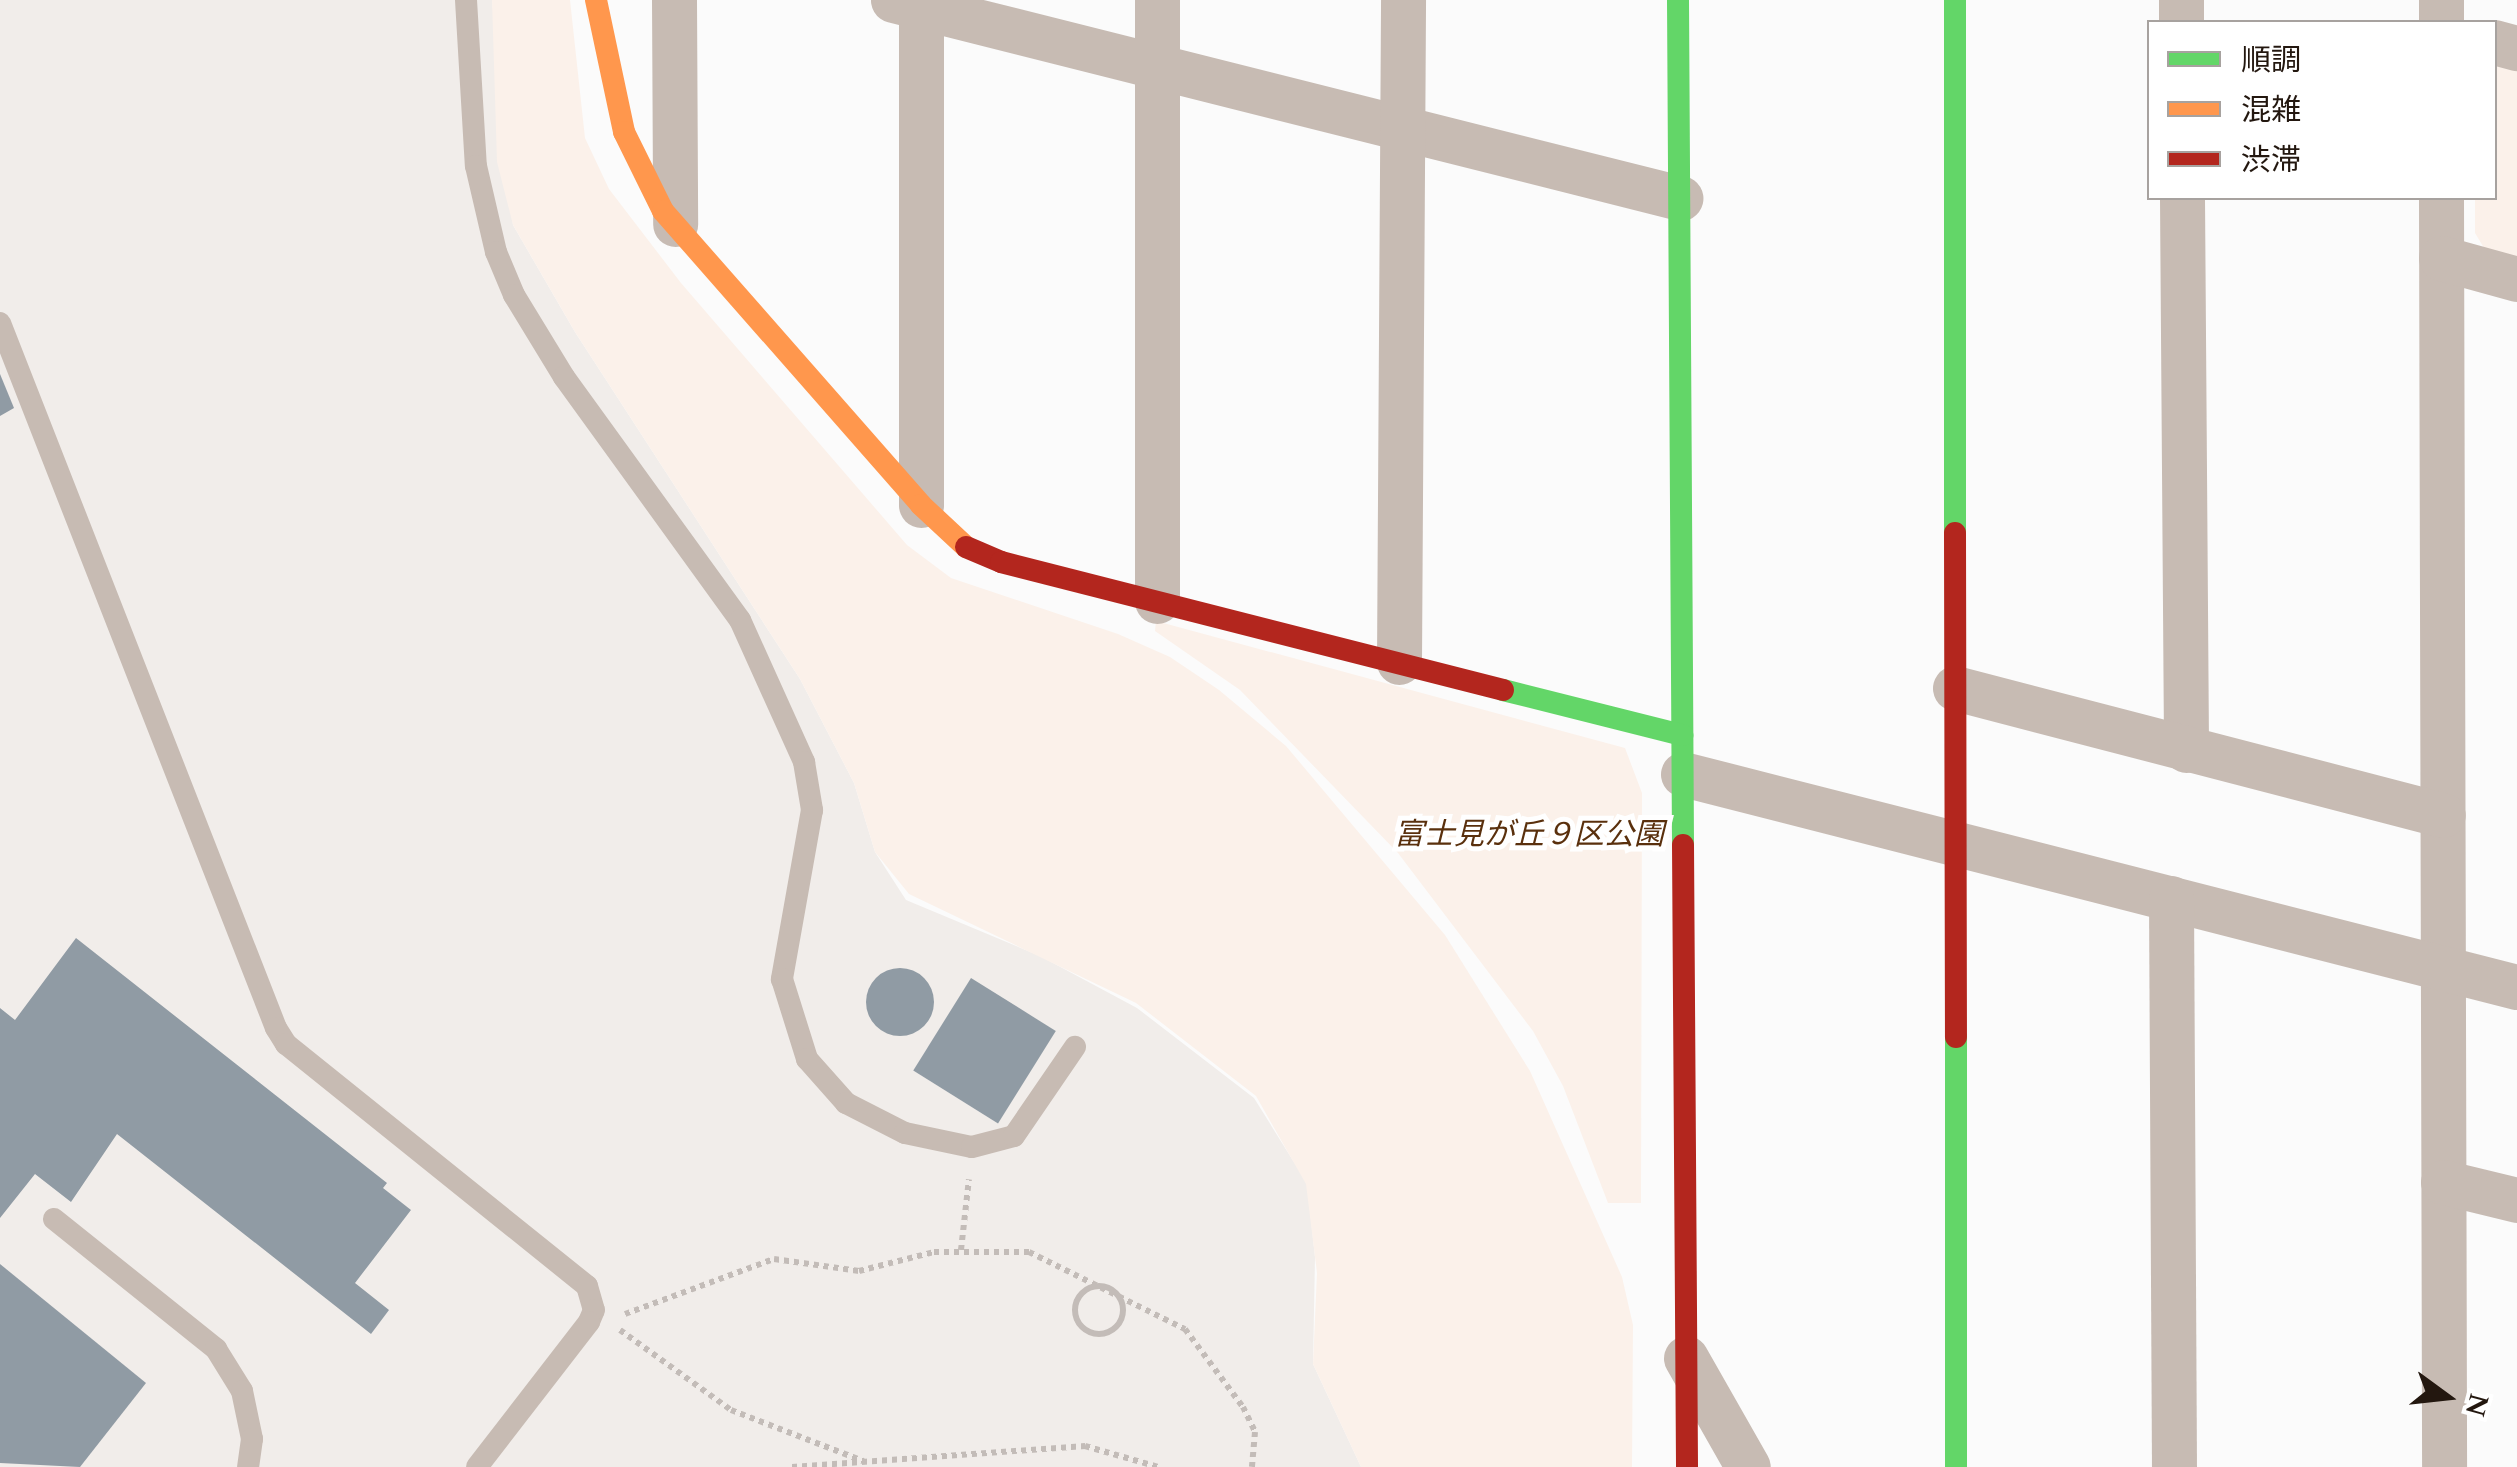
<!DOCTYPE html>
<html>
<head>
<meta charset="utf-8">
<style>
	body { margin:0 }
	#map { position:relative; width:2517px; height:1467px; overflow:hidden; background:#fbfbfb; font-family:Spectral,"Noto Sans JP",serif }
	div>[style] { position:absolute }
	.built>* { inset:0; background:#f1edea }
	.green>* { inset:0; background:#fbf1ea }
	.building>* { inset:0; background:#909ba4; transform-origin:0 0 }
	.round { border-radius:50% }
	.path>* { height:6px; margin-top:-3px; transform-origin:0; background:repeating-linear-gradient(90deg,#c3bcb8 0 5px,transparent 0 10px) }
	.path>.ring { margin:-3px; padding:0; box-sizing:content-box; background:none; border:6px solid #c3bcb8; border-radius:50% }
	.lane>* { height:22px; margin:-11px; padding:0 11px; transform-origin:11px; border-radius:11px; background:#c7bbb3 }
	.street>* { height:45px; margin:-22.5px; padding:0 22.5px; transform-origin:22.5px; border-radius:22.5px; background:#c7bbb3 }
	.fast>* { height:22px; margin:-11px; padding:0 11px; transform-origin:11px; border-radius:11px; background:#63d668 }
	.slow>* { height:22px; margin:-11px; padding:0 11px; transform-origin:11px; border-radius:11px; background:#ff974d }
	.jam>* { height:22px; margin:-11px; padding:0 11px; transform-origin:11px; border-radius:11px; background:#b3261e }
	span { translate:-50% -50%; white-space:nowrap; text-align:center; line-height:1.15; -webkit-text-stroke:10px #fff; paint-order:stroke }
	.park-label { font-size:30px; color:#5a300d; font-style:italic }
	.legend { position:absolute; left:2147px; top:20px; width:350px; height:180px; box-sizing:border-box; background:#fff; border:2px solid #a7a29f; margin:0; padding:12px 18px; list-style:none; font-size:30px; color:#23170f }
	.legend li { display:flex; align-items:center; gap:20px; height:50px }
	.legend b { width:50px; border:2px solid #a7a29f }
	.north { position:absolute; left:2397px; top:1347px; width:100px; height:100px; -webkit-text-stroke:8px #fff; paint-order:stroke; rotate:105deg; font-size:28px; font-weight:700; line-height:40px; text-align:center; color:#23170f }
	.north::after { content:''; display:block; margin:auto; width:35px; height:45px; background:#23170f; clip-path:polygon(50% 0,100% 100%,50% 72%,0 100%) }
</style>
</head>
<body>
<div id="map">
	<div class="built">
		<div style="clip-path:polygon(0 0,492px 0,513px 225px,575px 332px,800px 679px,854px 783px,875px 852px,906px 900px,1040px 956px,1137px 1008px,1254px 1098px,1307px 1183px,1315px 1257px,1313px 1364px,1361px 1467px,0 1467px)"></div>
	</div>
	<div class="green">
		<div style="clip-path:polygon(492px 0,570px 0,585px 138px,609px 189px,681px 283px,907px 545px,951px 578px,1118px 634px,1170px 657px,1219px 690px,1286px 746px,1445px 935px,1530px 1071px,1622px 1277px,1633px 1325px,1632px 1467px,1361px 1467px,1313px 1364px,1317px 1273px,1306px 1184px,1256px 1096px,1136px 1003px,909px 894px,875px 852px,854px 783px,800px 679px,575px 332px,513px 225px,497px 162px)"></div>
		<div style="clip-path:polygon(2494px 61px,2517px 66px,2517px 260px,2484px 248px,2475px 233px,2475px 198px,2494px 198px)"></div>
		<div style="clip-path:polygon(1156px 621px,1625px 748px,1642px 793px,1641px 1203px,1608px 1203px,1563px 1086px,1533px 1031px,1398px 853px,1240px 690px,1155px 631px)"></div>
	</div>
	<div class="building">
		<div style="clip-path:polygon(0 374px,14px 408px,0 416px)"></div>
		<div style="clip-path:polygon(76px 938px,387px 1183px,383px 1188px,411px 1210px,355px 1283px,389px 1310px,371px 1334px,117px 1134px,71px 1202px,35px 1174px,0 1218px,0 1008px,15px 1020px)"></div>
		<div class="round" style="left:866px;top:968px;width:68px;height:68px"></div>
		<div style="left:971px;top:978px;width:100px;height:109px;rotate:32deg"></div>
		<div style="clip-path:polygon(0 1264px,146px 1383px,80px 1467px,0 1463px)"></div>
	</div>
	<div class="path">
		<div style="left:961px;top:1250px;width:71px;rotate:-83.6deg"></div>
		<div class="ring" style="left:1075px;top:1286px;width:42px;height:42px"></div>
		<div style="left:625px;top:1314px;width:159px;rotate:-20.3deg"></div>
		<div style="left:774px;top:1259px;width:86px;rotate:8deg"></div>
		<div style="left:859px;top:1271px;width:77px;rotate:-14.2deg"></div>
		<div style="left:934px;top:1252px;width:95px"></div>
		<div style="left:1029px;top:1252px;width:174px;rotate:26.3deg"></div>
		<div style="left:1185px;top:1329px;width:97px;rotate:53.4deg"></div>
		<div style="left:1243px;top:1407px;width:28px;rotate:64deg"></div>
		<div style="left:1255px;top:1432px;width:35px;rotate:95deg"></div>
		<div style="left:620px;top:1330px;width:137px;rotate:35.8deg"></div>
		<div style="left:731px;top:1410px;width:142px;rotate:21.1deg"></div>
		<div style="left:792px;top:1467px;width:294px;rotate:-4.1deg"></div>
		<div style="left:1085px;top:1446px;width:76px;rotate:16deg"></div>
	</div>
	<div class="lane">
		<div style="left:466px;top:0;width:166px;rotate:86.6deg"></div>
		<div style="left:476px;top:166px;width:88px;rotate:76.9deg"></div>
		<div style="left:496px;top:252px;width:47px;rotate:67.3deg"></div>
		<div style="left:514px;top:295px;width:96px;rotate:58.6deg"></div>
		<div style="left:564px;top:377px;width:300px;rotate:54.1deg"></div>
		<div style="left:740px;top:620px;width:156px;rotate:65.7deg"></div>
		<div style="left:804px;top:762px;width:49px;rotate:80.5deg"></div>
		<div style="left:812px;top:810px;width:172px;rotate:100.1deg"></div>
		<div style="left:782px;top:979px;width:84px;rotate:72.6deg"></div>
		<div style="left:807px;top:1059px;width:59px;rotate:48.4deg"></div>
		<div style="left:846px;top:1103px;width:66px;rotate:27deg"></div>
		<div style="left:905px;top:1133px;width:68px;rotate:11.8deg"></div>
		<div style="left:972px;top:1147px;width:43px;rotate:-14.7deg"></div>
		<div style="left:1014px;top:1136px;width:108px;rotate:-55.6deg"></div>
		<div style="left:0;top:323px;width:757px;rotate:68.62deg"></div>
		<div style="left:276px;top:1028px;width:19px;rotate:58deg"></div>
		<div style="left:286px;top:1044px;width:386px;rotate:38.8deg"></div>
		<div style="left:587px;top:1286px;width:25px;rotate:74deg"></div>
		<div style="left:594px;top:1310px;width:13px;rotate:113deg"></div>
		<div style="left:589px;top:1322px;width:183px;rotate:127.7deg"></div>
		<div style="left:54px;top:1219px;width:208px;rotate:38.7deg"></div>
		<div style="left:216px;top:1349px;width:49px;rotate:58.2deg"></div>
		<div style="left:242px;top:1391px;width:49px;rotate:78.2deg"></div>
		<div style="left:252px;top:1439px;width:28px;rotate:98deg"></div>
	</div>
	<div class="street">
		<div style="left:674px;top:0;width:224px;rotate:89.7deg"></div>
		<div style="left:893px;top:0;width:812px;rotate:14.12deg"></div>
		<div style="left:2181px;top:0;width:22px;rotate:90deg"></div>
		<div style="left:2441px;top:0;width:22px;rotate:90deg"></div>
		<div style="left:2494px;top:42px;width:24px;rotate:15deg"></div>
		<div style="left:2182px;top:198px;width:552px;rotate:89.58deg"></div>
		<div style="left:2441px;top:198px;width:1269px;rotate:89.86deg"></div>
		<div style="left:2441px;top:258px;width:79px;rotate:15.4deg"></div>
		<div style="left:921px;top:505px;width:505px;rotate:-90deg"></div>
		<div style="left:1157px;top:601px;width:601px;rotate:-90deg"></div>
		<div style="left:1399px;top:662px;width:662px;rotate:-89.65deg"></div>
		<div style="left:1955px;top:688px;width:504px;rotate:14.59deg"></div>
		<div style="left:1683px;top:774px;width:861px;rotate:14.33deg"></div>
		<div style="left:2171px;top:898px;width:569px;rotate:89.7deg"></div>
		<div style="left:2443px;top:1182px;width:76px;rotate:13.7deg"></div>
		<div style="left:1686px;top:1358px;width:125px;rotate:60.4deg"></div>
	</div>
	<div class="fast">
		<div style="left:1678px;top:0;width:845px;rotate:89.66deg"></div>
		<div style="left:1955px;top:0;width:533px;rotate:90deg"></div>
		<div style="left:1503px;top:690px;width:185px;rotate:14.1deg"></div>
		<div style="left:1956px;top:1037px;width:430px;rotate:90deg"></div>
	</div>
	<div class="slow">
		<div style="left:596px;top:0;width:135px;rotate:78deg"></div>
		<div style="left:624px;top:132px;width:88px;rotate:63.7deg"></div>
		<div style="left:663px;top:211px;width:391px;rotate:48.7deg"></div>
		<div style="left:921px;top:505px;width:62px;rotate:43deg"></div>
	</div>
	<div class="jam">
		<div style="left:1955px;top:533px;width:504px;rotate:89.89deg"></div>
		<div style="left:966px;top:547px;width:38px;rotate:23deg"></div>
		<div style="left:1001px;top:562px;width:518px;rotate:14.3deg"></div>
		<div style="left:1683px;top:845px;width:622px;rotate:89.63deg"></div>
	</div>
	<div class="park-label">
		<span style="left:1529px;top:835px">富士見が丘９区公園</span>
	</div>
	<ul class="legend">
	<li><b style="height:12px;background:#63d668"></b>順調</li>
	<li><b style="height:12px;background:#ff974d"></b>混雑</li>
	<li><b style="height:12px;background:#b3261e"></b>渋滞</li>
	</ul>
	<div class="north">N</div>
</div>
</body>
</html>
